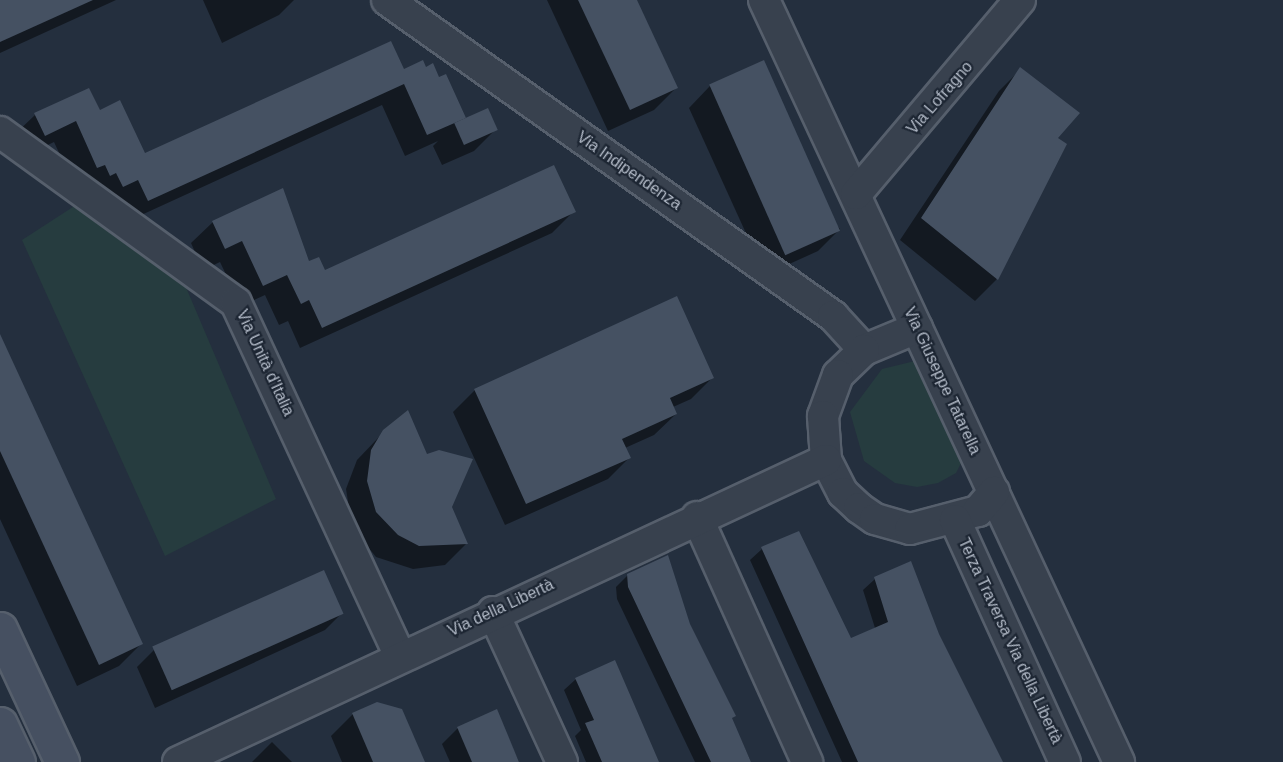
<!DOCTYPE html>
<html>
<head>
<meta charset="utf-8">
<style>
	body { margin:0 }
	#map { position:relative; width:1283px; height:762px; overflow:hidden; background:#242f3e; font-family:Arial,sans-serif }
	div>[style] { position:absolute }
	.green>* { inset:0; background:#263c3f }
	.shadow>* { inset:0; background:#0007 }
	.building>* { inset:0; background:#455162; transform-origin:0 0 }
	.roads { filter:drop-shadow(2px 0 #565f6c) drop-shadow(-2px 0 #565f6c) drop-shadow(0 2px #565f6c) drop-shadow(0 -2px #565f6c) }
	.street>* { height:30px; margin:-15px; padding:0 15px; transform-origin:15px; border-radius:15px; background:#38414e }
	.secondary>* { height:33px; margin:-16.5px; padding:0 16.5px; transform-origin:16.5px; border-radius:16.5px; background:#465061 }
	span { translate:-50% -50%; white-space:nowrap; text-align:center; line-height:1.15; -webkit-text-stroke:4.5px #1d2633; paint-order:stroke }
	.street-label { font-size:16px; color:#b4bcc9 }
</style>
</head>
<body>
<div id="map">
	<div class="green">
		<div style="clip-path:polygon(76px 205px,182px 278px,276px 499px,165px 556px,22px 240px)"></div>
		<div style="clip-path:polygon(915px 361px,961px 463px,956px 473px,938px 483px,917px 487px,895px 483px,864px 461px,850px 412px,882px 369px)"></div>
	</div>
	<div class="shadow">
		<div style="clip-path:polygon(0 0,116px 0,0 53px)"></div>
		<div style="clip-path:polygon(203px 0,294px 0,279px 15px,222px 43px)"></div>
		<div style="clip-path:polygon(547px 0,636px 0,676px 88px,654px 110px,608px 131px)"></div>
		<div style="clip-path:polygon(425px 68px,464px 117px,496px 129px,474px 151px,442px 165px,433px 146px,438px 141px,405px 156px,382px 105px,126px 222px,76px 189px,54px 142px,23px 157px,13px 136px,35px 115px,99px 112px,144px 155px,403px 71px)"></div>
		<div style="clip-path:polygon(1021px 69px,1056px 138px,1066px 145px,996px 280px,975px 301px,900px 240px,999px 91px)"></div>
		<div style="clip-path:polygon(710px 86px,840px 229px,818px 251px,765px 275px,689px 108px)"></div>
		<div style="clip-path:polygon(574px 211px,552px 233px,300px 348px,288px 321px,279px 325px,265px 295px,241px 306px,220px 262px,203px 270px,191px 243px,213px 222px,324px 272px)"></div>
		<div style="clip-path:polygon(0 338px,141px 644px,119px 666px,77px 686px,0 519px)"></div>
		<div style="clip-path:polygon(712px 378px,691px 399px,673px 407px,676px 414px,654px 435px,625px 448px,629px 458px,608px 479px,505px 525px,453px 412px,475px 390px)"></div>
		<div style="clip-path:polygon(379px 437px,451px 507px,467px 543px,445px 565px,413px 569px,376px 557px,352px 527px,346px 489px,357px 460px)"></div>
		<div style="clip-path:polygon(762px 549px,850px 640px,875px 628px,863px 590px,875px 579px,938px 635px,1002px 762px,842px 762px,750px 560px)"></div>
		<div style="clip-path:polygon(628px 575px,688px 624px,751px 762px,695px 762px,617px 599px,616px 587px)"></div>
		<div style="clip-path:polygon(342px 613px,325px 630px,155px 708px,137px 667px,154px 650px)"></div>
		<div style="clip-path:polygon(576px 679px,658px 762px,586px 762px,575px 736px,581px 730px,564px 690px)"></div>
		<div style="clip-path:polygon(496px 711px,519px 762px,450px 762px,442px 744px,458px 728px)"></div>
		<div style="clip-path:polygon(353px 714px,422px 762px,342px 762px,331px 736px)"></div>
		<div style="clip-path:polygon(272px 742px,292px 762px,252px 762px)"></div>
	</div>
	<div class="building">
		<div style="clip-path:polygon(0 0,93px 0,0 42px)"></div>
		<div style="clip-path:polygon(578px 0,637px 0,678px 88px,630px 110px)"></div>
		<div style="clip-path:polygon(391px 41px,404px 69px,423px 60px,426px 67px,433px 63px,439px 77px,446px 74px,466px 118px,427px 135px,404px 84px,148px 201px,138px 180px,123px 187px,116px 173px,110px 176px,105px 165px,97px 168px,76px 121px,45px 136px,34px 113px,89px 88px,100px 110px,120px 100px,145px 153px)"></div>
		<div style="left:764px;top:60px;width:187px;height:60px;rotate:66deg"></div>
		<div style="clip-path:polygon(1020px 67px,1080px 113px,1058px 138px,1067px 144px,998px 280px,921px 218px)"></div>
		<div style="left:488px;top:108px;width:24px;height:37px;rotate:66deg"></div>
		<div style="clip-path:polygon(554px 165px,576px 212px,322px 328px,309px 300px,301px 304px,287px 275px,263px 286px,242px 241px,225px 249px,212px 221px,283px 188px,309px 261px,319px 257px,325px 270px)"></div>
		<div style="clip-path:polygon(677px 296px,714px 378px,670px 398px,677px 414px,622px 439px,631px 458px,526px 504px,474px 389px)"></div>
		<div style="clip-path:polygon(0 334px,143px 644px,99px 665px,0 451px)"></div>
		<div style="clip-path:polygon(408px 410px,427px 454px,439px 450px,473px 459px,452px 507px,468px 544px,419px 546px,398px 535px,376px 512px,367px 481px,371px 450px,383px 430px)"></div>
		<div style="clip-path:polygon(799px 531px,851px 638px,888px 622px,874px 577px,911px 561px,939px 634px,1003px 762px,858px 762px,761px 547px)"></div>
		<div style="clip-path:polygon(668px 555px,690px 624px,736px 716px,732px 718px,751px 762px,711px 762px,628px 587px,627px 574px)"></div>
		<div style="left:324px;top:570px;width:48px;height:188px;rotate:66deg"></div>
		<div style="clip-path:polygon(615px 660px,659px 762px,602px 762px,585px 723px,594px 720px,575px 678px)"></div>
		<div style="clip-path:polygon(377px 702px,402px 709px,425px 762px,373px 762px,352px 713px)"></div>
		<div style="clip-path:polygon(497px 709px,519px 762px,472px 762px,457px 727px)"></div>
	</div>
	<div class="roads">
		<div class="street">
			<div style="left:387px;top:0;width:547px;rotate:35.32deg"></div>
			<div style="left:833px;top:316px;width:46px;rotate:47.6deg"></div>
			<div style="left:764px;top:0;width:841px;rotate:65.02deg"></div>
			<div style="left:0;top:132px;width:291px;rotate:35.9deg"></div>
			<div style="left:236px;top:303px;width:389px;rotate:65.1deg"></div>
			<div style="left:856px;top:194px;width:254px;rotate:-49.8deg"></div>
			<div style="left:917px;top:328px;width:57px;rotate:157.5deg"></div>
			<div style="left:864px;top:350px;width:36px;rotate:136deg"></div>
			<div style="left:838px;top:375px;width:44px;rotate:110.1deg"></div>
			<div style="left:823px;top:416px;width:44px;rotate:86.1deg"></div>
			<div style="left:826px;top:460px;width:37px;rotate:63deg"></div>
			<div style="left:843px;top:493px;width:22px;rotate:43deg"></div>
			<div style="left:859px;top:508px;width:19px;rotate:35deg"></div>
			<div style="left:875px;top:519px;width:36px;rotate:16deg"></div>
			<div style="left:910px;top:529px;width:70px;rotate:-14.8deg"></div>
			<div style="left:978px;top:511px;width:25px;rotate:-50deg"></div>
			<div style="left:697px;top:517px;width:269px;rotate:65.8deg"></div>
			<div style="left:955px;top:520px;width:266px;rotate:65.6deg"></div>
			<div style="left:493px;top:612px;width:165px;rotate:65.3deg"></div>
			<div style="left:178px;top:762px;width:715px;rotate:-24.99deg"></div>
		</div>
		<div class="secondary">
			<div style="left:0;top:629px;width:147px;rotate:65deg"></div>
			<div style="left:0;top:724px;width:42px;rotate:64.7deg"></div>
		</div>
	</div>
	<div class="street-label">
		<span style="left:940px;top:98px;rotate:-49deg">Via Lofragno</span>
		<span style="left:629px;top:171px;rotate:35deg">Via Indipendenza</span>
		<span style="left:265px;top:363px;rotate:65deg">Via Unità d'Italia</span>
		<span style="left:942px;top:381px;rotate:65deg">Via Giuseppe Tatarella</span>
		<span style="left:501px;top:608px;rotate:-25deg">Via della Libertà</span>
		<span style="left:1010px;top:641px;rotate:65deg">Terza Traversa Via della Libertà</span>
	</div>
</div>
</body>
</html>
